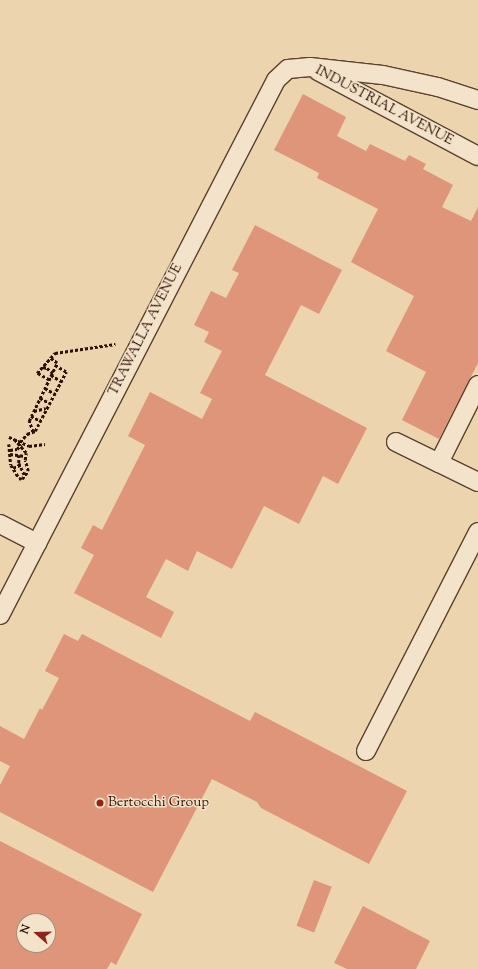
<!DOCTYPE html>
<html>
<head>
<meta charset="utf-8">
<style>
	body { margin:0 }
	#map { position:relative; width:478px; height:969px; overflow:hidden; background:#ebd4ae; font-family:"Sorts Mill Goudy",serif }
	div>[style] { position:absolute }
	.building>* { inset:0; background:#df957a; transform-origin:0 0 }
	.path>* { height:2.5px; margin-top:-1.25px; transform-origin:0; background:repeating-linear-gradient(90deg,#2d1000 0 3px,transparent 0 5px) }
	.roads { filter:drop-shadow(1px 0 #5c412c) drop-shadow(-1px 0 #5c412c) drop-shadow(0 1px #5c412c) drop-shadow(0 -1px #5c412c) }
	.minor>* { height:18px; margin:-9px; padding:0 9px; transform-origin:9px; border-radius:9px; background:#f2e3ca }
	.dots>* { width:11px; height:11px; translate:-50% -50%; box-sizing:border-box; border:2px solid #f2e3ca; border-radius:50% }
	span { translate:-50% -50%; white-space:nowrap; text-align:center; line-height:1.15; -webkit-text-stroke:3px #f2e3ca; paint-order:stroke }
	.street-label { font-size:14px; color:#2d1000 }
	.poi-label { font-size:14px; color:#2d1000 }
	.left { translate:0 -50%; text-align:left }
	.north { position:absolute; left:16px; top:913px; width:40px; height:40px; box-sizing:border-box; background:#f2e3ca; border:1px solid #a38f79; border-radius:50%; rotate:290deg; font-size:11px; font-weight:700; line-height:16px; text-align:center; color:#2d1000 }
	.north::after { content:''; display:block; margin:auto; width:14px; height:18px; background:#8f2418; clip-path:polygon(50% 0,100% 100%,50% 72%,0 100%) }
</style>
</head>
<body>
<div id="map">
	<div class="building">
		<div style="clip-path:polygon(303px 94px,346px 117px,337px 136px,366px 151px,370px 144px,405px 161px,409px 155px,426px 164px,423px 169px,453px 185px,442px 207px,471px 221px,478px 207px,478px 363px,439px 439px,402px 420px,426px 372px,386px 351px,414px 296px,351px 262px,378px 209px,317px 178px,319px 173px,274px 150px)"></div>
		<div style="clip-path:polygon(255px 225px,342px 270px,319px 314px,301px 305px,265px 375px,367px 428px,338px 484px,323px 476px,299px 524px,264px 506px,232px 569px,197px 551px,188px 571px,166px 559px,146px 597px,174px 612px,161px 638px,74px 593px,94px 555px,81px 548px,93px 525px,102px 530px,145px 445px,128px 436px,150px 392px,202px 419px,212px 399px,200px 393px,222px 351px,204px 342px,209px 332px,194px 325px,211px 291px,226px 298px,239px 273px,232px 270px)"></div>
		<div style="clip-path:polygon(64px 634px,78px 641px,82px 634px,250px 721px,255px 712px,407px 791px,369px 864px,261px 808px,257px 802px,212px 779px,153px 892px,0 812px,0 785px,10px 766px,0 761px,0 726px,24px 739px,40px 708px,42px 710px,59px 678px,45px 671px)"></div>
		<div style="clip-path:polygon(evenodd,0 841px,142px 914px,116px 965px,111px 962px,107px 969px,0 969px,0 841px,24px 921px,48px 921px,48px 945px,24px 945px,24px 921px)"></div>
		<div style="left:314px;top:880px;width:19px;height:49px;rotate:21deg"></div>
		<div style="clip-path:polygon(363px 906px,430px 941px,416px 969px,347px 969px,334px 963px)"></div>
	</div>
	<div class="path">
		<div style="left:43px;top:367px;width:4px;rotate:14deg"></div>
		<div style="left:47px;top:368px;width:8px;rotate:40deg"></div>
		<div style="left:51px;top:375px;width:12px;rotate:31deg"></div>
		<div style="left:49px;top:380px;width:14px;rotate:-150deg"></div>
		<div style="left:37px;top:373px;width:27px;rotate:-48deg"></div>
		<div style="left:55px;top:353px;width:61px;rotate:-8.5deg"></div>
		<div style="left:45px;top:388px;width:12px;rotate:31deg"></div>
		<div style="left:40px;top:398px;width:11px;rotate:27deg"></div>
		<div style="left:34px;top:411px;width:12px;rotate:-14deg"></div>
		<div style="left:31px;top:416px;width:11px;rotate:27deg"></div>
		<div style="left:33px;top:432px;width:12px;rotate:-110deg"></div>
		<div style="left:29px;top:421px;width:64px;rotate:-64.2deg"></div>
		<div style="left:57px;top:363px;width:9px;rotate:-144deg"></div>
		<div style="left:9px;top:437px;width:22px;rotate:24deg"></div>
		<div style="left:29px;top:446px;width:16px;rotate:-7deg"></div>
		<div style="left:20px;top:442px;width:11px;rotate:-49deg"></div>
		<div style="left:27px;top:434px;width:9px;rotate:-21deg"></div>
		<div style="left:35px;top:431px;width:67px;rotate:-62.3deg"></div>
		<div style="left:66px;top:372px;width:12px;rotate:-149deg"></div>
		<div style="left:9px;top:444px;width:21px;rotate:85deg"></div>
		<div style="left:11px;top:465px;width:15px;rotate:58deg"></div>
		<div style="left:19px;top:478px;width:3px;rotate:18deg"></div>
		<div style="left:22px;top:479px;width:10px;rotate:-53deg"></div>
		<div style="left:28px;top:471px;width:11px;rotate:-105deg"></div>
		<div style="left:25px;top:460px;width:7px;rotate:-82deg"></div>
		<div style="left:26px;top:453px;width:18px;rotate:-131deg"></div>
		<div style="left:10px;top:450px;width:7px;rotate:-8deg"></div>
		<div style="left:17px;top:449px;width:6px;rotate:-45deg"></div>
		<div style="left:10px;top:454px;width:15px;rotate:8deg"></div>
		<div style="left:19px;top:455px;width:8px;rotate:90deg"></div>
		<div style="left:19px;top:463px;width:14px;rotate:65deg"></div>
		<div style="left:13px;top:468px;width:8px;rotate:-23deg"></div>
	</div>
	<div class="roads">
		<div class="minor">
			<div style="left:318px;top:71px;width:181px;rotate:28deg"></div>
			<div style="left:478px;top:385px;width:87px;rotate:116.6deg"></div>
			<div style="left:439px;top:463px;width:43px;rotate:26deg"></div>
			<div style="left:396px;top:442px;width:48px;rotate:26deg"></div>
			<div style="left:0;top:524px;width:42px;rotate:27.2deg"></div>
			<div style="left:0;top:615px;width:602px;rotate:-62.71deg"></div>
			<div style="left:276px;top:80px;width:16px;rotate:-43deg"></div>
			<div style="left:288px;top:69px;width:22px;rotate:-5deg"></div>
			<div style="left:310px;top:67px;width:73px;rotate:6.3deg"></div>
			<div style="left:383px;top:75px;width:56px;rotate:12.3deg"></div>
			<div style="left:438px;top:87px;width:42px;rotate:18deg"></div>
			<div style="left:366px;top:751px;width:246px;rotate:-62.9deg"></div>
		</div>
	</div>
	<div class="dots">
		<div style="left:100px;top:803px;background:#8f2418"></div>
	</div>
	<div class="street-label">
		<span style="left:384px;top:106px;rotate:28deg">INDUSTRIAL AVENUE</span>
		<span style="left:146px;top:330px;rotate:-63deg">TRAWALLA AVENUE</span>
	</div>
	<div class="poi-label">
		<span class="left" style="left:108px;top:803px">Bertocchi Group</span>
	</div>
	<div class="north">N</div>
</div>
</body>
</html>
